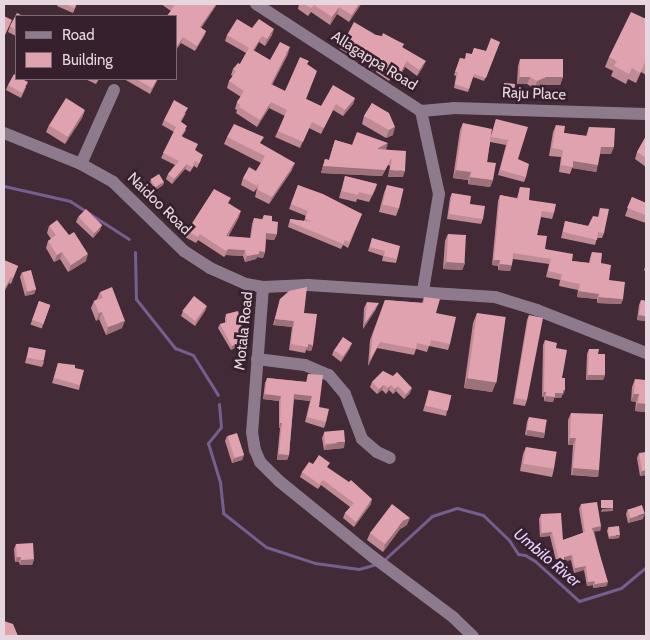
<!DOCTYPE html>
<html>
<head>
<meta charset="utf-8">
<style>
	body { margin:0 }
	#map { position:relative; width:650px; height:640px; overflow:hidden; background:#422a37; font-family:Cabin,sans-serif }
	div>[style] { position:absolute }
	.stream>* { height:3px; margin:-1.5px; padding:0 1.5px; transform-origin:1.5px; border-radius:1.5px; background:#745f8d }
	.minor>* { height:12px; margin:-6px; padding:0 6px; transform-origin:6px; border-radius:6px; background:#8d7b8d }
	.wall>* { inset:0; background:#c18b96; transform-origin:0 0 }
	.shaded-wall>* { inset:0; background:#9d717a; transform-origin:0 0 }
	.building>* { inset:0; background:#e0a2af; transform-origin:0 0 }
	span { translate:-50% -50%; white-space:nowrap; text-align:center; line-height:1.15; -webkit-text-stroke:5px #37202d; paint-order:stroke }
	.street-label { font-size:15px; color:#e6d6de }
	.water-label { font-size:16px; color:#e4d1fd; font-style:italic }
	.frame { position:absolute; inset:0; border:5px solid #e6d6de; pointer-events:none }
	.legend { position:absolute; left:15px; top:15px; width:162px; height:65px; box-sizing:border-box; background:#37202d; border:1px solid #7d6974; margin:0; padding:6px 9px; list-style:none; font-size:15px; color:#e6d6de }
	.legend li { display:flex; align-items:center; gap:10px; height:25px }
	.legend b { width:25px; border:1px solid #7d6974 }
</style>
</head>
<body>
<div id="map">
	<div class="stream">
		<div style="left:4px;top:186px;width:68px;rotate:12.8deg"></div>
		<div style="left:70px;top:201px;width:70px;rotate:32.8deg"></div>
		<div style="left:135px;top:252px;width:47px;rotate:88.8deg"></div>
		<div style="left:136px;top:299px;width:63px;rotate:51.5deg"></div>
		<div style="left:175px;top:348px;width:19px;rotate:21deg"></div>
		<div style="left:193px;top:355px;width:47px;rotate:58deg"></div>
		<div style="left:219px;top:404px;width:23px;rotate:85deg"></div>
		<div style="left:221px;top:427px;width:21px;rotate:129deg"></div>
		<div style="left:208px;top:443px;width:41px;rotate:72.9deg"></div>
		<div style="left:220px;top:482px;width:31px;rotate:84deg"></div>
		<div style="left:223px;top:513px;width:55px;rotate:38.3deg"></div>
		<div style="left:266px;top:547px;width:52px;rotate:18.1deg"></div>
		<div style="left:315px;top:563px;width:44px;rotate:7.8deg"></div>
		<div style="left:359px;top:569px;width:18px;rotate:-16deg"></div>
		<div style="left:384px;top:560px;width:65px;rotate:-42.5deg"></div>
		<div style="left:432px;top:516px;width:26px;rotate:-18deg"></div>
		<div style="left:457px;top:508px;width:27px;rotate:15deg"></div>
		<div style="left:483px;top:515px;width:36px;rotate:44deg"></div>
		<div style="left:509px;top:540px;width:17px;rotate:57deg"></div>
		<div style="left:518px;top:554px;width:7px;rotate:8deg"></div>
		<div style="left:525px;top:555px;width:12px;rotate:31deg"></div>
		<div style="left:535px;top:561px;width:59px;rotate:42.3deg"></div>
		<div style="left:579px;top:601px;width:44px;rotate:-17.2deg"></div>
		<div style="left:621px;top:588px;width:33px;rotate:-40deg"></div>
	</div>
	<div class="minor">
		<div style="left:256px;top:4px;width:197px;rotate:33deg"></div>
		<div style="left:421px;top:111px;width:85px;rotate:77.8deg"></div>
		<div style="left:439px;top:194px;width:98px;rotate:99.4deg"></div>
		<div style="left:421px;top:111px;width:32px;rotate:-5deg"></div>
		<div style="left:453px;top:108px;width:193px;rotate:1.8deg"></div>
		<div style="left:4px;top:133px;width:83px;rotate:21.9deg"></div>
		<div style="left:81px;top:164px;width:37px;rotate:29deg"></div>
		<div style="left:113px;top:182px;width:99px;rotate:44.2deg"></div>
		<div style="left:184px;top:251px;width:31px;rotate:33deg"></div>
		<div style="left:210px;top:268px;width:39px;rotate:24deg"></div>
		<div style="left:246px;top:284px;width:17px;rotate:10deg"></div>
		<div style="left:263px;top:287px;width:45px;rotate:-2.5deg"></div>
		<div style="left:308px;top:285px;width:187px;rotate:3.7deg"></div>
		<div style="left:495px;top:297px;width:44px;rotate:17.2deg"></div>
		<div style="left:537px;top:310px;width:117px;rotate:21.5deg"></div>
		<div style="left:81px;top:164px;width:81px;rotate:-66deg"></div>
		<div style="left:263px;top:287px;width:145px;rotate:94.3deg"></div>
		<div style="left:252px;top:432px;width:18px;rotate:81deg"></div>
		<div style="left:255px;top:450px;width:13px;rotate:67deg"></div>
		<div style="left:260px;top:462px;width:27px;rotate:45deg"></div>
		<div style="left:279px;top:481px;width:121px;rotate:39deg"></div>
		<div style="left:373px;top:557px;width:100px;rotate:36.9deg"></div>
		<div style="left:453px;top:617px;width:28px;rotate:44deg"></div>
		<div style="left:257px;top:359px;width:48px;rotate:7.1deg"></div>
		<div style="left:305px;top:365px;width:26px;rotate:23deg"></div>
		<div style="left:329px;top:375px;width:25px;rotate:50deg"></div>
		<div style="left:345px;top:394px;width:48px;rotate:69.3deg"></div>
		<div style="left:362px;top:439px;width:20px;rotate:41deg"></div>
		<div style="left:377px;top:452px;width:14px;rotate:25deg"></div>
	</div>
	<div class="wall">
		<div style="clip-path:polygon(58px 4px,77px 4px,73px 13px,57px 6px)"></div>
		<div style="clip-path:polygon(161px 4px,217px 4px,201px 28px,206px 31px,204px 36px,195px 51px,181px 43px,176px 50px,176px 16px,171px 11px)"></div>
		<div style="clip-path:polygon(299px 4px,361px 4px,349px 22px,337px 14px,330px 25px,311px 12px,308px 16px,298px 9px)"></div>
		<div style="clip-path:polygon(16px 16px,16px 36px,8px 32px,10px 26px)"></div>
		<div style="clip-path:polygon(644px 18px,646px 18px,646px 75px,641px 72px,636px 83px,628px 79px,626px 84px,611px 76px,613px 71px,605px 67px,609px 57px)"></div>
		<div style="clip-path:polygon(252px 28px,272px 35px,265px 46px,259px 42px,254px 51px,270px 60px,288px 54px,272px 85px,285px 91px,307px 64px,306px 99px,321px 106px,355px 98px,353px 104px,343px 116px,333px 110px,321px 134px,309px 128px,300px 148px,275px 137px,285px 116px,269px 108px,257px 127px,236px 113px,237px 110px,235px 109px,237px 102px,241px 97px,227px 88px,229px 81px,233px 76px,231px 75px,233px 69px,240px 64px,246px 53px,225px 41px,227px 35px)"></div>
		<div style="clip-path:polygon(376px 35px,404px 44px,402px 48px,423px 67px,417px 76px,405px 67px,397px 81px,391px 78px,389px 81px,376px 72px,378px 68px,349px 51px,347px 53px,340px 49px,343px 43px)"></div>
		<div style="clip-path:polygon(500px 42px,484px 81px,473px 77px,468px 92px,454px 88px,456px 76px,454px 75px,460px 58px,464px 59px,472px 54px,474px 48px,486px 51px)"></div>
		<div style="clip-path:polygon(520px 59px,563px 77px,560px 85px,543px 85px,535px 89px,527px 84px,517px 84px,518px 66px)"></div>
		<div style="clip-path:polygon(85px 79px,99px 79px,96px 84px)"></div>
		<div style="clip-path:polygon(124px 79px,158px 79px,150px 94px)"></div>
		<div style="clip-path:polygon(8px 85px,26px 87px,21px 98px,6px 90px)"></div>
		<div style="clip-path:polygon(372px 103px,393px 135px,386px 138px,362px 124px,364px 116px)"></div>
		<div style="clip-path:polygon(85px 110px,82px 118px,65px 144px,46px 132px,49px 125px)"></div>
		<div style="clip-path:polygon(186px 113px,181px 122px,186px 130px,182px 136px,196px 151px,201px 160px,197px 168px,194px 166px,190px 172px,185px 169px,172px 184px,166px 179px,168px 174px,175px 165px,161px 158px,174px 132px,162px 125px,164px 120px)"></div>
		<div style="clip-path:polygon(496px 119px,518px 159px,526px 177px,524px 182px,498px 175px,506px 145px,490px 142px,487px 162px,493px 180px,490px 187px,468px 184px,468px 180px,453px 178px,460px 130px,463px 123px,490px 139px)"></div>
		<div style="clip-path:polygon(556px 125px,564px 133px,586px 136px,589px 127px,611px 154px,600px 154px,596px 172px,572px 168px,570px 174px,559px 172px,561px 157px,549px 156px,553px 132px)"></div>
		<div style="clip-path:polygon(646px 136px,646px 167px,635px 159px,637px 152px)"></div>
		<div style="clip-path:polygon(227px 137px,261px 144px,292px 170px,269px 204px,255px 197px,257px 188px,254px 192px,241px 185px,243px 178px,256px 171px,261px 163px,224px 144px)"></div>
		<div style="clip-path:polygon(335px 140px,352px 145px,386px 149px,403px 177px,388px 177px,390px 166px,388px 165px,382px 176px,321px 173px,325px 159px,329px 160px)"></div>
		<div style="clip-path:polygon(345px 176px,377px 184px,375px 190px,369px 202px,357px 199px,356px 202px,339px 198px)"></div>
		<div style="clip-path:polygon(151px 180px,164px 182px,163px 185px,156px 190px,150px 182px)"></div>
		<div style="clip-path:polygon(298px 185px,362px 214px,348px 248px,343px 245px,341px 249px,288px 227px,290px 219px,304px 221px,306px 216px,289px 209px)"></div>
		<div style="clip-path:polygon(387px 185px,399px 208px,396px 216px,379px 212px,384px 193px)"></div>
		<div style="clip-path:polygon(520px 187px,529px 200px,554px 213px,552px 219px,541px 217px,537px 235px,545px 249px,572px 261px,589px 263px,590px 258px,592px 252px,601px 263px,609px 280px,623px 299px,621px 304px,597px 303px,597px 299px,577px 297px,578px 290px,559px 286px,560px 280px,546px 277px,549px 264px,513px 259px,510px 271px,498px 270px,498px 266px,492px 265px,498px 201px,500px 195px,517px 198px)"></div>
		<div style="clip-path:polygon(452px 193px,470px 204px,483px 219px,481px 224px,447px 219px,450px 198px)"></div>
		<div style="clip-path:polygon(632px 197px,646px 203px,646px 223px,625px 216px)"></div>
		<div style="clip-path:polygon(229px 204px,239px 217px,228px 237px,250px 238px,252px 224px,254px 218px,262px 219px,264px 215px,272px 221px,277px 234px,274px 240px,266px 239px,265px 252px,263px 258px,257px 257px,256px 259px,245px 262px,243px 256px,226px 255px,224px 257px,198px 240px,196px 243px,185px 237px,187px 231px)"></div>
		<div style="clip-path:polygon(600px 208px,604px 233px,602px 238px,597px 238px,595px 245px,561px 238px,565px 221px,588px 226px,598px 217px)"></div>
		<div style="clip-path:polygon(78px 217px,100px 230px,93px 238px,76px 222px)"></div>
		<div style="clip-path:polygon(49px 226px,86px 261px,68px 272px,60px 259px,54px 262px,46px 248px,48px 241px,51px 239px,47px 233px)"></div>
		<div style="clip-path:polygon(448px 234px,465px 263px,462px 270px,443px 269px,445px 241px)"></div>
		<div style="clip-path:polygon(372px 238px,397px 259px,396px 263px,382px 261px,383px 256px,368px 251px)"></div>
		<div style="clip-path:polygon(4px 260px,18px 266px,11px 284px,9px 283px,4px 292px)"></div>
		<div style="clip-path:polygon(646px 264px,646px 272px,644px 270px)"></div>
		<div style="clip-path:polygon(22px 272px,36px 289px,34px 294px,25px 296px,20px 277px)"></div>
		<div style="clip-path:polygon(100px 292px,122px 328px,106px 335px,99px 319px,96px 321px,91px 308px,94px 301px,97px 299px)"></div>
		<div style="clip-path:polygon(424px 297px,436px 313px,450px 344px,448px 350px,429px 346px,427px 352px,416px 349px,414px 355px,377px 348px,368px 366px,370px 340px,385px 300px,422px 303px)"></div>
		<div style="clip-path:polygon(280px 299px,304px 313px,313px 345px,311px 351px,306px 350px,305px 353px,289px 350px,292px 327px,273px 325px)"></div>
		<div style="clip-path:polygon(641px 300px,646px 301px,646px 321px,637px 320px,639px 305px)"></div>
		<div style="left:39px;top:301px;width:12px;height:25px;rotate:20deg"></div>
		<div style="clip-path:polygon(367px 302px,376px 309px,363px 329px,364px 308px)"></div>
		<div style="clip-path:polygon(207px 306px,205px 311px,195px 326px,181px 316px,183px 311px)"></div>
		<div style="clip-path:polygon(477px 313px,496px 382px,492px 392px,464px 388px,473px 323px)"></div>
		<div style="clip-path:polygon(226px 314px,244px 343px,231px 350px,218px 328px,220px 324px,225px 323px,225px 318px)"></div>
		<div style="clip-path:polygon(529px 315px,527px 400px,525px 406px,513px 404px,527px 320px)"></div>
		<div style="clip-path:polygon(545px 340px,562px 378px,563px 395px,562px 395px,561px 398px,554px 398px,553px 402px,544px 401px,544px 397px,542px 397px,543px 345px)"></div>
		<div style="clip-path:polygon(29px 347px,44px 362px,42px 367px,25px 363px)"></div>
		<div style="clip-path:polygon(350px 348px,341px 362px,332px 355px,334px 350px)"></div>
		<div style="clip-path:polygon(589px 349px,598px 354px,605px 375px,603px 380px,586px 380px,587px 354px)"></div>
		<div style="clip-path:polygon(58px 363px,75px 368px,80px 385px,79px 390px,52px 383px)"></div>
		<div style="clip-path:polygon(383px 371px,410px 393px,404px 399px,396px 391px,393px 394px,389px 390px,386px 394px,382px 390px,377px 394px,370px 387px,372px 382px)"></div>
		<div style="clip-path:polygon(308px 374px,319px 407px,326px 422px,324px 428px,305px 422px,310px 401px,294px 399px,289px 455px,287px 460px,277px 460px,280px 428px,279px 428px,279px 401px,263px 399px,265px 383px,267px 378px,306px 382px)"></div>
		<div style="clip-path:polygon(635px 379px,646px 412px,635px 411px,636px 402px,631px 401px,632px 387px)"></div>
		<div style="clip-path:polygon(429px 390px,447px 411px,446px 416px,423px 411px)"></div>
		<div style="clip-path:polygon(571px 413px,599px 470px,597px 477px,571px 475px,573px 445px,568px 445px,568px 420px)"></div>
		<div style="clip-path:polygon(529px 417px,545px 433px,543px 438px,525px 435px,527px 422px)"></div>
		<div style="clip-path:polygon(324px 433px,344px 448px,324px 450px,322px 438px)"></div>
		<div style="clip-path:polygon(227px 436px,244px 455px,242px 460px,232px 463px,225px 441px)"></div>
		<div style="clip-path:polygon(526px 447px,554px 469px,552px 477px,520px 471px,523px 454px)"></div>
		<div style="clip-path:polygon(639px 453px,646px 475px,640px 476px,637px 458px)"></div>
		<div style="clip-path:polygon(313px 464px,328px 468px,371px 504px,354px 527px,343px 518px,345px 513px,350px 507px,321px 485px,318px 489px,300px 477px,302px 472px)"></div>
		<div style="clip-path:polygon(581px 504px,601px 526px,600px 531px,594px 531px,607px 586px,593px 588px,593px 585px,587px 586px,584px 570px,574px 573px,571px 560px,564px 561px,564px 564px,562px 568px,558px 569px,550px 536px,540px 537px,539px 519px,541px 514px,563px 540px,583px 533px,579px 509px)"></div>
		<div style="clip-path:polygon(628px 509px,643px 519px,628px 523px,626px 514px)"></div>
		<div style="clip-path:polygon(407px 525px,400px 529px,383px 552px,367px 540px,370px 533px)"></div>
		<div style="clip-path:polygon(608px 528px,619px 538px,609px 539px,607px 531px)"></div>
		<div style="clip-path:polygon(16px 544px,34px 559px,32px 565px,20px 565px,19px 562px,15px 562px,14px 549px)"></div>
	</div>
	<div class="shaded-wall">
		<div style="clip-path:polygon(216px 4px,217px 4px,198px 33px,200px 27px)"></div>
		<div style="clip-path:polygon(359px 4px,361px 4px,360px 6px,349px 22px,352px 15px)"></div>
		<div style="clip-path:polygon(339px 7px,337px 14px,330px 25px,332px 17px)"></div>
		<div style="clip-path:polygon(274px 29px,272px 35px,265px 46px,267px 39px)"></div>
		<div style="clip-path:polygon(206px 31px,204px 36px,195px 51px,197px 46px)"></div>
		<div style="clip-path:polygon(262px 36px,259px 42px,251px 56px,253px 50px)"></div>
		<div style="clip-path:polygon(183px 37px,181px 43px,176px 50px,176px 48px)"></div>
		<div style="clip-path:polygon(290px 47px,288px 54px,268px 91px,271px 84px)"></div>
		<div style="clip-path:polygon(407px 61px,405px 67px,397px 81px,399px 75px)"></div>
		<div style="clip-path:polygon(426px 61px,423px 67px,417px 76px,419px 70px)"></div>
		<div style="clip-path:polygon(520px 77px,530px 77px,527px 84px,517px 84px)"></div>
		<div style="clip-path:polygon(546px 77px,563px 77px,560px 85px,543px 85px,535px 89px,537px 81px)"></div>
		<div style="clip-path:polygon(157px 79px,156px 82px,150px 94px,152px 88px)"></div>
		<div style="clip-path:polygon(504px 93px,515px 93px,514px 96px,503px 96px)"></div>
		<div style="clip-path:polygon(355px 98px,353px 104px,343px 116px,345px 110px)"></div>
		<div style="clip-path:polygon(271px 102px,269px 108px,257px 127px,260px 120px)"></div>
		<div style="clip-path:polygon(85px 110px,82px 118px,65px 144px,68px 137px)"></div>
		<div style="clip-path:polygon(395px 127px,393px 135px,386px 138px,389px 130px)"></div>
		<div style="clip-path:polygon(388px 143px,386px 150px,377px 149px)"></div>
		<div style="clip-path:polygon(601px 147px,614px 147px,611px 154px,598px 154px)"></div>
		<div style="clip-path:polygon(391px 159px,382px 176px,321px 173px,323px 166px)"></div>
		<div style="left:573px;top:161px;width:25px;height:7px;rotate:9deg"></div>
		<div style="clip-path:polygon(295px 163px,292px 170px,269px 204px,272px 197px)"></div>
		<div style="clip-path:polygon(187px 164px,185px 169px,172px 184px,174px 179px)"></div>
		<div style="clip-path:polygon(390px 170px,405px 171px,403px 177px,388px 177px)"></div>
		<div style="clip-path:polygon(456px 170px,471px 172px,468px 180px,453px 178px)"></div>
		<div style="clip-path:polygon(470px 177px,493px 180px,490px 187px,468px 184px)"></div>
		<div style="clip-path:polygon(164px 182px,163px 185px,156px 190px,156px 187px)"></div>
		<div style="clip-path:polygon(377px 184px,375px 190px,369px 202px,372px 195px)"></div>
		<div style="clip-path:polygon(241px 211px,239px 217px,224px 242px,226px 236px)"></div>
		<div style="clip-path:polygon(102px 225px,100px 230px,93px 238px,94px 233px)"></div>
		<div style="clip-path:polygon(266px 233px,277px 234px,274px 240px,264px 239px)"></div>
		<div style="clip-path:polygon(228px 249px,245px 250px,243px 256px,226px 255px,224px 257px)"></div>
		<div style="clip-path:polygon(259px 251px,265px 252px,263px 258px,257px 257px,256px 259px,245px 262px,247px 256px)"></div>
		<div style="clip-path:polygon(62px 252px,60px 259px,54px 262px,57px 255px)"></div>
		<div style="clip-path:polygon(88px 254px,86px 261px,68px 272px,71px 265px)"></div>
		<div style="clip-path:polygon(494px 260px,500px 260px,498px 266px,492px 265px)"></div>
		<div style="clip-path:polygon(446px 262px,465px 263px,462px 270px,443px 269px)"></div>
		<div style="clip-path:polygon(500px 264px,512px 265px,510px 271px,498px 270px)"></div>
		<div style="clip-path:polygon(11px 277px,9px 283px,4px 292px,4px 290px)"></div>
		<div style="clip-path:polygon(36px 289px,34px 294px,25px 296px,27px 291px)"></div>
		<div style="clip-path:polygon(579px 291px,599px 294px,597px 299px,577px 297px)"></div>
		<div style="clip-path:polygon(599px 297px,623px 299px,621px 304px,597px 303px)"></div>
		<div style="clip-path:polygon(379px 303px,376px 309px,363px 329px,365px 323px)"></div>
		<div style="clip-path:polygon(207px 306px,205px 311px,195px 326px,197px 321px)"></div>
		<div style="clip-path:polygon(102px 312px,99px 319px,96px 321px,99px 313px)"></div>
		<div style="clip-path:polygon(639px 315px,646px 316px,646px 321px,637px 320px)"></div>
		<div style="left:275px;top:319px;width:19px;height:6px;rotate:6deg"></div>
		<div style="clip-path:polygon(125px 321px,122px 328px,106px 335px,108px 327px)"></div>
		<div style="clip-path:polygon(245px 339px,244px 343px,231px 350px,232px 346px)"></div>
		<div style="clip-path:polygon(380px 342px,368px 366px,370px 360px)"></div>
		<div style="clip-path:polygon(352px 343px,350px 348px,341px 362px,343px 356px)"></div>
		<div style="clip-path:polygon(308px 344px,313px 345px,311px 351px,306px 350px)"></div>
		<div style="clip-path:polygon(588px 375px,605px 375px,603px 380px,586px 380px)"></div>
		<div style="clip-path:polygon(467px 378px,496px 382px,492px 392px,464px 388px)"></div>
		<div style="clip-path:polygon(384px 385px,382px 390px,377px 394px,379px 389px)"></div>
		<div style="clip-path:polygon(391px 385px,389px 390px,386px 394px,388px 388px)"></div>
		<div style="clip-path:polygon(398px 386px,396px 391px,393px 394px,395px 389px)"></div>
		<div style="clip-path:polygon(412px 388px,410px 393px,404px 399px,406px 394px)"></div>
		<div style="clip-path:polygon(563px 390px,565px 390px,563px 395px,562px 395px,561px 398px,554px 398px,553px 402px,544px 401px,546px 396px)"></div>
		<div style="clip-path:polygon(544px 392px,546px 392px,544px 397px,542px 397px)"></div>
		<div style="clip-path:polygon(265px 394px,281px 396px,279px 401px,263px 399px)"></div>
		<div style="clip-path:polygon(294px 394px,312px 396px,310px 401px,292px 399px)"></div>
		<div style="clip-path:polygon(634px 394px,639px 394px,636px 402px,631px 401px)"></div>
		<div style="clip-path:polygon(638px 403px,646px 404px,646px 412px,635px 411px)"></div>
		<div style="clip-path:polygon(280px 423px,282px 423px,280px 428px,279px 428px)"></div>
		<div style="left:527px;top:430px;width:18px;height:5px;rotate:9deg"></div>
		<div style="clip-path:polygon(570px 438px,576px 438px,573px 445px,568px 445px)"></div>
		<div style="clip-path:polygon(345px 442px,344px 448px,324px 450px,326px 445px)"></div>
		<div style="clip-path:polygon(279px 454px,289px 455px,287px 460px,277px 460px)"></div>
		<div style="clip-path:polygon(244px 455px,242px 460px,232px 463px,234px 458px)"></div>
		<div style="left:573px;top:468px;width:26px;height:7px;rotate:4deg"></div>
		<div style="clip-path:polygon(646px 470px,646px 475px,640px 476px,642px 471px)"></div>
		<div style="clip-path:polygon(372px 499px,371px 504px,354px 527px,356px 522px)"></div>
		<div style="clip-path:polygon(613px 508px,613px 511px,601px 512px,602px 509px)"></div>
		<div style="clip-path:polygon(645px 514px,643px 519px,628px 523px,630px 518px)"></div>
		<div style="clip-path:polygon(410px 518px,407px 525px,400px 529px,383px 552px,385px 544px,403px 521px)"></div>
		<div style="clip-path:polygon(601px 526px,600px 531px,591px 532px,592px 528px)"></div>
		<div style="clip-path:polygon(552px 532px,550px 536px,540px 537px,542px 533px)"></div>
		<div style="clip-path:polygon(620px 535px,619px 538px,609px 539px,610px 537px)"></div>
		<div style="clip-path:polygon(572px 555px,571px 560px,562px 562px,564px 557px)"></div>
		<div style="clip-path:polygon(17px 557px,21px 557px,19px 562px,15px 562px)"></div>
		<div style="clip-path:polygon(34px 559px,32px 565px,20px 565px,21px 560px)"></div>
		<div style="clip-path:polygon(560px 564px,564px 564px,562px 568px,558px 569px)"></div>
		<div style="clip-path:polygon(586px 566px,584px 570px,574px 573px,575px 568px)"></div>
		<div style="clip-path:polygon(595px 581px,593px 585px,587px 586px,588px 582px)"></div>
		<div style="clip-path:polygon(608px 582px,607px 586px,593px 588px,595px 584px)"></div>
	</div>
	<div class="building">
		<div style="clip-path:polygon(66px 4px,76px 4px,74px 8px)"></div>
		<div style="clip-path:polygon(171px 4px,216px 4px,200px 27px,206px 31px,197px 46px,183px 37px,176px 48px,176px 16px,167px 16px,174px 6px)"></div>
		<div style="clip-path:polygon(304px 4px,359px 4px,352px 15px,339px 7px,332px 17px,314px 5px,311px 8px)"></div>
		<div style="clip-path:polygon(631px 12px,644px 18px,646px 18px,646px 63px,645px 62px,640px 73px,632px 68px,629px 74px,614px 66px,617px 61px,609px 57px)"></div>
		<div style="clip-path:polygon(17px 13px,23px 16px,16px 16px,16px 30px,10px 26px)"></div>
		<div style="clip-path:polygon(4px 16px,12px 20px,4px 37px)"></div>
		<div style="clip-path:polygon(237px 19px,252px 28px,259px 19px,274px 29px,267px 39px,262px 36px,253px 50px,270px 60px,280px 42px,290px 47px,271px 84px,285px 91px,300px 57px,309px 61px,307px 64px,317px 71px,306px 99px,321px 106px,333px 85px,355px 98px,345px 110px,336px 104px,324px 128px,312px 122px,303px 142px,278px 131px,287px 110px,271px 102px,260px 120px,239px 107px,240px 105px,237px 102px,244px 91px,229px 81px,236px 71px,233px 69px,238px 63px,240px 64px,249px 48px,227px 35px)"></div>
		<div style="clip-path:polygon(354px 22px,376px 35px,382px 36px,383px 33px,394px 39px,404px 44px,402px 47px,426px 61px,419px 70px,407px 61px,399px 75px,393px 72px,392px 75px,378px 66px,380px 63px,351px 45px,349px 47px,343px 43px)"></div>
		<div style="clip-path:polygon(491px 38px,500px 42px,486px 78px,474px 74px,469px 89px,455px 84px,458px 72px,455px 72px,460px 58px,465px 59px,466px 53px,472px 54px,474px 48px,486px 51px)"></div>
		<div style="clip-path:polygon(520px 59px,563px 59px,563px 77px,546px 77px,537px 81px,530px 77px,520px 77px)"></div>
		<div style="clip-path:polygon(14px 74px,16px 76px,16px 79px,22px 79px,28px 82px,22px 93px,8px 85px)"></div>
		<div style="clip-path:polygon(136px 79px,157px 79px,152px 88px)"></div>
		<div style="left:504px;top:83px;width:11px;height:10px;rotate:5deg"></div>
		<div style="left:66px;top:98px;width:22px;height:32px;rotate:32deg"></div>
		<div style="clip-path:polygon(174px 100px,188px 108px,180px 121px,187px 126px,181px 136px,198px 144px,195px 150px,203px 155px,199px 163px,195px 161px,192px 167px,187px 164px,174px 179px,168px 174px,179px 161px,163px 153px,176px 127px,164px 120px)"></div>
		<div style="clip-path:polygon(372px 103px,389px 113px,395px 127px,389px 130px,364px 116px)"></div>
		<div style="clip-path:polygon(496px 119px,528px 127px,518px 159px,529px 164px,526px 177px,500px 170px,508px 140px,491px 137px)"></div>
		<div style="clip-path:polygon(463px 123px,492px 129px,487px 162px,496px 163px,493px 180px,470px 177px,471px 172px,456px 170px)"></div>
		<div style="clip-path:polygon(234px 124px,264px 137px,260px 143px,295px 163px,272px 197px,258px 190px,259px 182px,257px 186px,243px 178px,249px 167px,256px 171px,265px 156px,227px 137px)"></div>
		<div style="clip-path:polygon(556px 125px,565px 126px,564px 133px,587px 136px,589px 127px,615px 128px,614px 147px,601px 147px,598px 165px,573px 161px,573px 167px,561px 165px,563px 150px,552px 148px)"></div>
		<div style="clip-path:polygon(357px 132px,388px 143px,377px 149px,406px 151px,405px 171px,390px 170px,392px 159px,391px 159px,385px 170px,323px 166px,325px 159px,329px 160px,335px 140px,352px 145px)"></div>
		<div style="clip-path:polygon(646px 136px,646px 158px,637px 152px)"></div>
		<div style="left:159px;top:174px;width:9px;height:10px;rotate:58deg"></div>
		<div style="clip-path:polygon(345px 176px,377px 184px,372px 195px,359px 192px,358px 195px,342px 191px)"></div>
		<div style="clip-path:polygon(298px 185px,323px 194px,362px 214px,349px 242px,345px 240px,343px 244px,290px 222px,290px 219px,312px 222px,305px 218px,308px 211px,291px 204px)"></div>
		<div style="left:387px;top:185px;width:17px;height:20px;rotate:13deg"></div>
		<div style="clip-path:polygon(520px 187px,530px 188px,529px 200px,556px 204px,554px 213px,542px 211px,537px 235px,547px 236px,545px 249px,573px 254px,572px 261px,590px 263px,592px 252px,602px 253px,601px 263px,611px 265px,609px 280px,625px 282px,623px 299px,599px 297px,599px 294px,579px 291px,580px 284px,561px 280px,562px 274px,548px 271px,551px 259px,513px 253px,512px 265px,500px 264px,500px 260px,494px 260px,500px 195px,518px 199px)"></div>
		<div style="clip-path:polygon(214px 189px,231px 198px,228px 203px,241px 211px,226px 236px,251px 238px,254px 218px,263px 220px,264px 215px,272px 216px,272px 221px,278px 222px,277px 234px,266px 233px,265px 252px,259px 251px,259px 254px,247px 256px,245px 250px,228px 249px,226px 251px,200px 234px,198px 237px,187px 231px)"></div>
		<div style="clip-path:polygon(452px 193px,471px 196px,470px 204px,485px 206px,483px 219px,449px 214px)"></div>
		<div style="clip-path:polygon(632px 197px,646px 203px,646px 215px,627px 208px)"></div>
		<div style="clip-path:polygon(600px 208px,609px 209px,604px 233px,598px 232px,597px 240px,563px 232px,565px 221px,588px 226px,593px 216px,599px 217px)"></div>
		<div style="left:86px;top:209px;width:23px;height:11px;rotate:45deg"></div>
		<div style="clip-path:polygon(57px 220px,69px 235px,74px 232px,88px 254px,71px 265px,62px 252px,57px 255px,48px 241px,56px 235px,49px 226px)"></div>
		<div style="left:448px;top:234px;width:18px;height:28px;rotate:3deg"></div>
		<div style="clip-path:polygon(372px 238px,400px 246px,397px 259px,384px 256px,385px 251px,370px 247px)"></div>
		<div style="clip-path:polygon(4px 260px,18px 266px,13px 278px,11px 277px,4px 290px)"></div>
		<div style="left:31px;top:270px;width:20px;height:9px;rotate:75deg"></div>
		<div style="clip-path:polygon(112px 287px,125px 321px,108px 327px,102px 312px,99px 313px,94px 301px,103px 298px,100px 292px)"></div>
		<div style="clip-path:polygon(307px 287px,304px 313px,317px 314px,313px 345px,308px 344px,308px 347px,291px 344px,294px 321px,275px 319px,280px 299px,289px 291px)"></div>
		<div style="left:194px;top:296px;width:16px;height:19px;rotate:38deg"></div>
		<div style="clip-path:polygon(424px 297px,440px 299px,436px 313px,456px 317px,450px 344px,431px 340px,430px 346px,417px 343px,416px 349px,380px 342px,370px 360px,373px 334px,385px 300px,424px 303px)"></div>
		<div style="clip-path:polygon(641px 300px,646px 301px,646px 316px,639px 315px)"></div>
		<div style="left:39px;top:301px;width:12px;height:20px;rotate:20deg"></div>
		<div style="clip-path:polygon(367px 302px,379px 303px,365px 323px)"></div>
		<div style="clip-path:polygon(238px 311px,245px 339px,232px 346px,220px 324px,227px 322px,226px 314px)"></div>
		<div style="left:477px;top:313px;width:29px;height:66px;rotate:8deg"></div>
		<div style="clip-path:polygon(529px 315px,543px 318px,527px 400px,515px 398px)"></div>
		<div style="left:343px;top:337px;width:11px;height:16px;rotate:34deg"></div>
		<div style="clip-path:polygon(545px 340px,557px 343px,556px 348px,567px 350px,562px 378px,565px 378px,565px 390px,563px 390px,563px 393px,555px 393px,555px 397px,546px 396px,546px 392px,544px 392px)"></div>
		<div style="left:29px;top:347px;width:17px;height:11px;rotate:10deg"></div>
		<div style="clip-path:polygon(589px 349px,599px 349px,598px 354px,605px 354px,605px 375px,588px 375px)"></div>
		<div style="clip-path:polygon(58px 363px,75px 365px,75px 368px,84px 370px,80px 385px,54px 378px)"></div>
		<div style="clip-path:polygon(383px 371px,393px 376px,397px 372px,412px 388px,406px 394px,398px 386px,395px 389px,391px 385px,388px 388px,384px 385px,379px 389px,372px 382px)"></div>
		<div style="clip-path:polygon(308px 374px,323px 375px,319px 407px,329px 409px,326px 422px,307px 417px,312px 396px,294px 394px,289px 455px,279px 454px,282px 423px,280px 423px,281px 396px,265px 394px,267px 378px,307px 382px)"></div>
		<div style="clip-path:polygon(635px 379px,646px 380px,646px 404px,638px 403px,639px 394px,634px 394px)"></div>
		<div style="left:429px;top:390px;width:23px;height:16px;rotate:13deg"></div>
		<div style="clip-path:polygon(571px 413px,603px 414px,599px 470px,573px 468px,576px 438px,570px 438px)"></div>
		<div style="left:529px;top:417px;width:18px;height:13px;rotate:9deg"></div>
		<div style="left:344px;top:430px;width:12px;height:20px;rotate:85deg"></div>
		<div style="left:237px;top:433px;width:23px;height:10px;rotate:72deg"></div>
		<div style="left:526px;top:447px;width:31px;height:17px;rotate:9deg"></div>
		<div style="clip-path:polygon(646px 452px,646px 470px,642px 471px,639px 453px)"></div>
		<div style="clip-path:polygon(319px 455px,330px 463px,327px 467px,349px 482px,351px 480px,372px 499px,356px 522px,345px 513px,354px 503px,323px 480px,319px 484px,302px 472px,309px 462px,313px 464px)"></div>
		<div style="left:613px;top:500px;width:8px;height:12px;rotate:90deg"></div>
		<div style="clip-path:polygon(597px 502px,601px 526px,592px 528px,608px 582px,595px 584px,595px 581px,588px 582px,586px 566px,575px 568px,572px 555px,564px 557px,564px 564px,560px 564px,552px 532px,542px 533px,541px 514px,561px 513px,563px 540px,585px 532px,581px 504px)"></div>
		<div style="clip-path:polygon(392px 504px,410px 518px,403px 521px,385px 544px,370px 533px)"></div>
		<div style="left:642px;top:505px;width:9px;height:15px;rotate:72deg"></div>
		<div style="left:619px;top:526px;width:9px;height:11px;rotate:84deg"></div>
		<div style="clip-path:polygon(33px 543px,34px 559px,21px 560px,21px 557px,17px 557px,16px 544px)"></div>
		<div style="clip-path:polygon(4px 621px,13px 624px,18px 636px,4px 636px)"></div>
	</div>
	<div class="street-label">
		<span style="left:374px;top:61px;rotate:32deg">Allagappa Road</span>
		<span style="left:534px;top:94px;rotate:2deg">Raju Place</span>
		<span style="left:159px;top:204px;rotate:44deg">Naidoo Road</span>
		<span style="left:244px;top:331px;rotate:-84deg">Motala Road</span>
	</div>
	<div class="water-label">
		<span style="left:547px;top:558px;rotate:40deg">Umbilo River</span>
	</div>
	<div class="frame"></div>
	<ul class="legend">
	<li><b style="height:6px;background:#8d7b8d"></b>Road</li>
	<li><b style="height:14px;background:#e0a2af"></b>Building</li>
	</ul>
</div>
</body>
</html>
